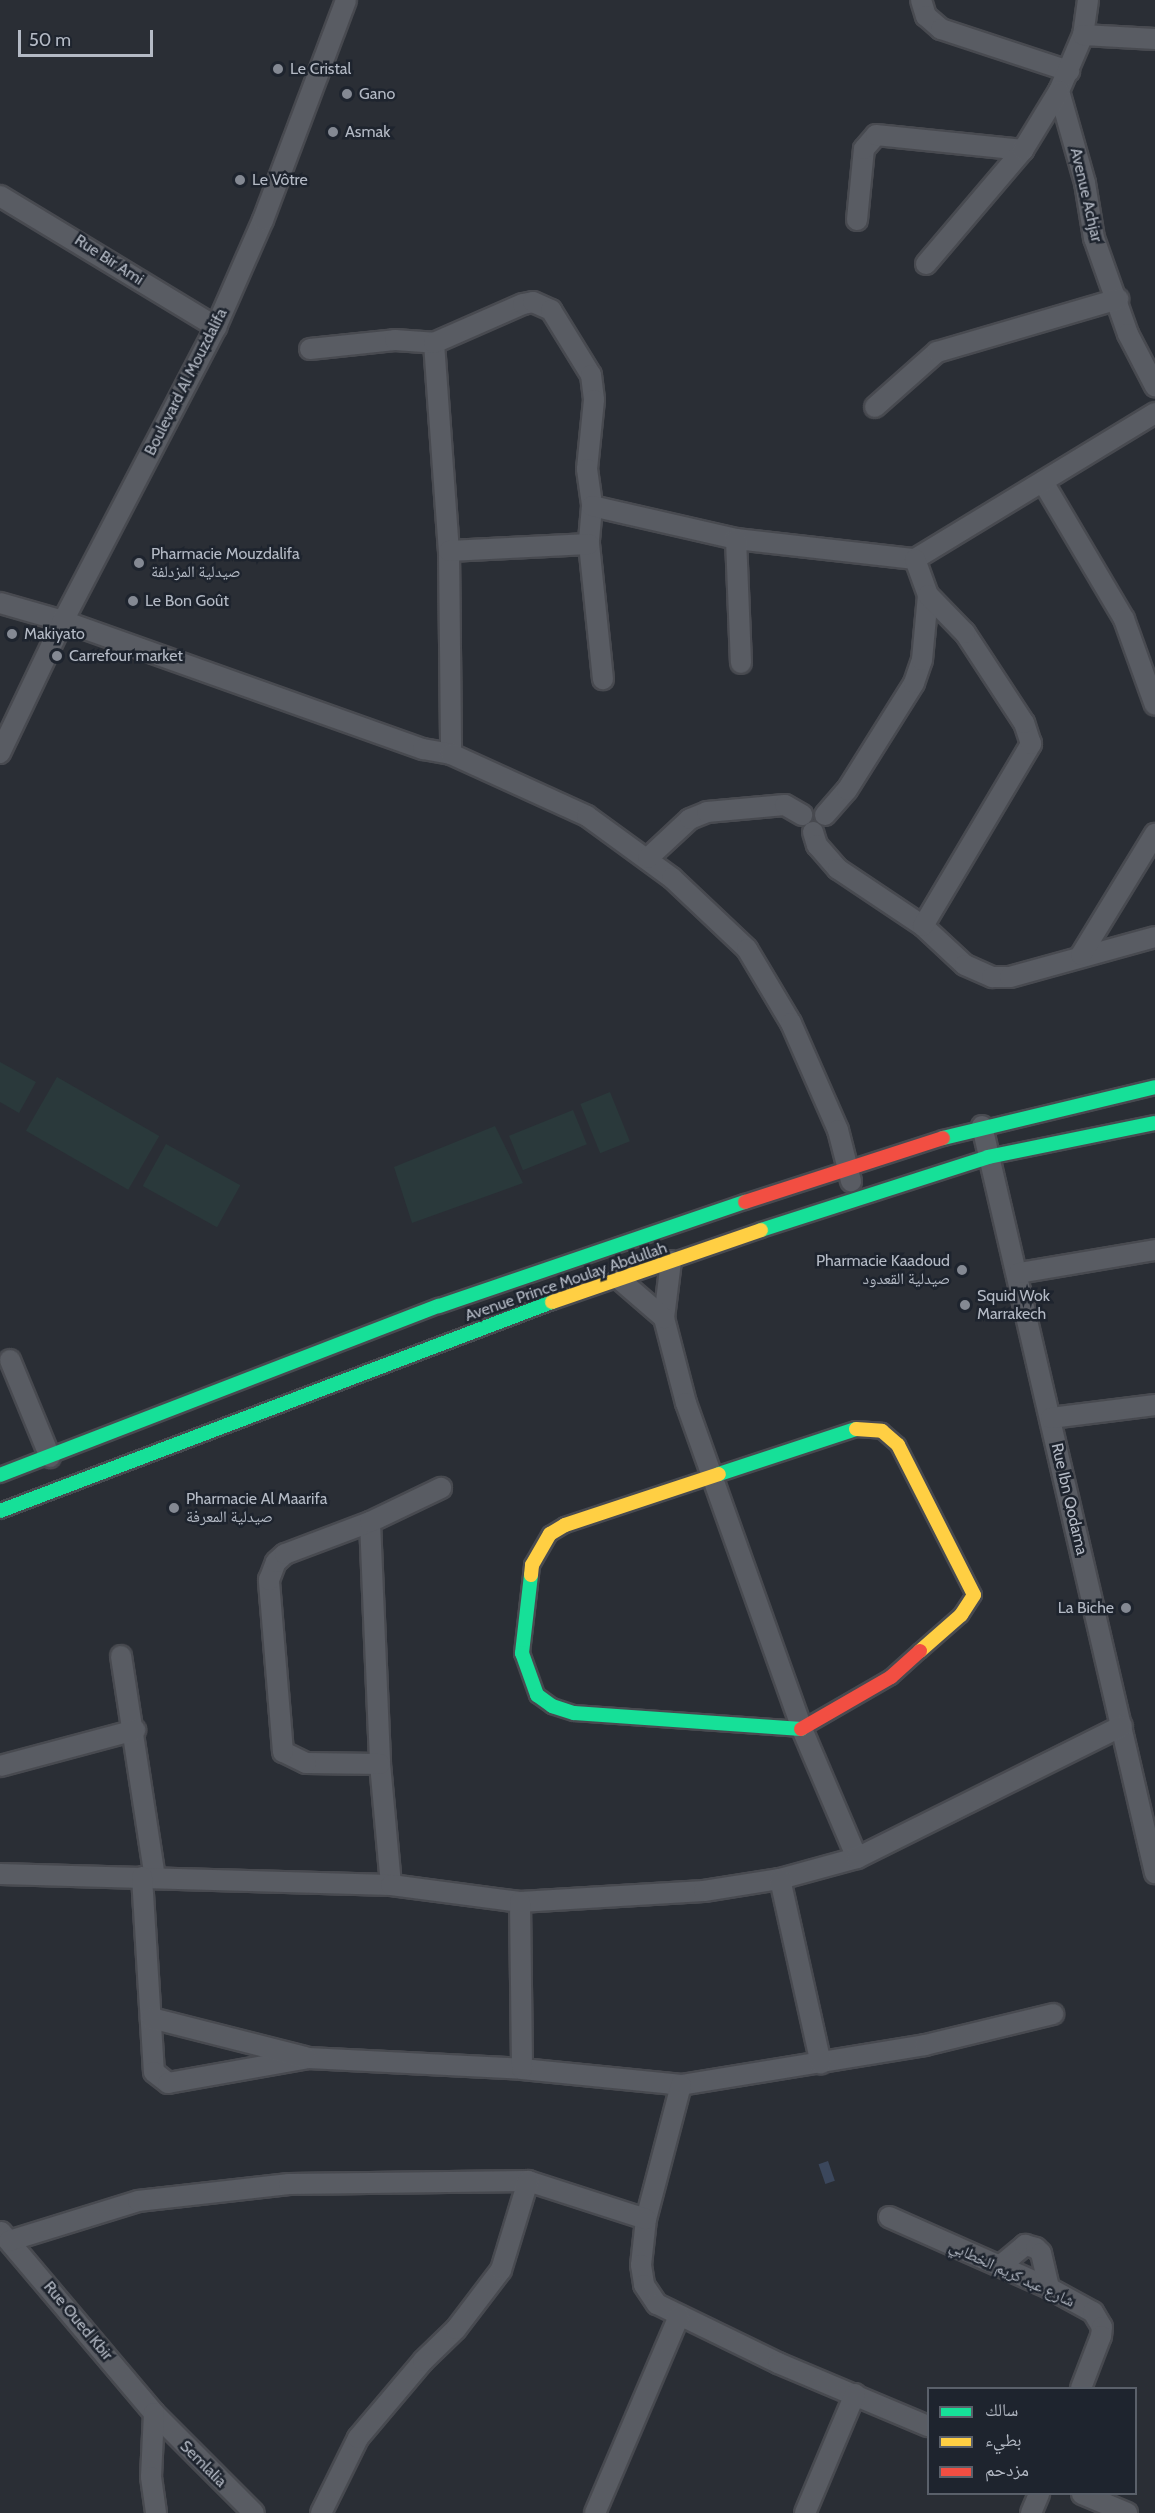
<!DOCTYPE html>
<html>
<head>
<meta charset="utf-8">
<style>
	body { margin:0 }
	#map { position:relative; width:1155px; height:2513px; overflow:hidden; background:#2a2e35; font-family:Cabin,"Noto Naskh Arabic",sans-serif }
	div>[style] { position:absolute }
	.green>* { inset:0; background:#2a393b; transform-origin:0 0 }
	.water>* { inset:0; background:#3b475c; transform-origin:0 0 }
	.roads { filter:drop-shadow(2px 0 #484a50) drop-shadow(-2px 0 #484a50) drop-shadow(0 2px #484a50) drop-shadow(0 -2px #484a50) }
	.street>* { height:20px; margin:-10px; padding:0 10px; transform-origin:10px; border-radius:10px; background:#595c63 }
	.fast>* { height:14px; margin:-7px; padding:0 7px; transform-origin:7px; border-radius:7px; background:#16e098 }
	.slow>* { height:14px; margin:-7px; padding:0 7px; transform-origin:7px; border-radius:7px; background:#ffcf43 }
	.jam>* { height:14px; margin:-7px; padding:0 7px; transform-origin:7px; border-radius:7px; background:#f24e42 }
	.dots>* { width:16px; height:16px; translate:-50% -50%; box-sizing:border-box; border:3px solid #1e242e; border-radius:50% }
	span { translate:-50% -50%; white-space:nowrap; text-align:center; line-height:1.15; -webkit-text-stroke:5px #1e242e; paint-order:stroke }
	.poi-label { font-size:16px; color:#b4bac5 }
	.left { translate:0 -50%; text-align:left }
	.right { translate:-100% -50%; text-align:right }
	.street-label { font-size:16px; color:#b4bac5 }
	.legend { position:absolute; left:927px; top:2387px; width:210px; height:108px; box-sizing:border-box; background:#1e242e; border:2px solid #5a606a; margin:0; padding:8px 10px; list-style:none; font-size:18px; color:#b4bac5 }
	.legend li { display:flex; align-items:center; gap:12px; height:30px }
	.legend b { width:30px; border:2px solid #5a606a }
	.scale { position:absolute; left:18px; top:30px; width:135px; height:27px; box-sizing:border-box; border:3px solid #b4bac5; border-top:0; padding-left:8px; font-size:18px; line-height:21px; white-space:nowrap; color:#b4bac5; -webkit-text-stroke:4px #1e242e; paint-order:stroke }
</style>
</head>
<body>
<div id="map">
	<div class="green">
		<div style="clip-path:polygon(0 1062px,36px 1082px,19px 1113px,0 1102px)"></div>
		<div style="left:57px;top:1077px;width:118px;height:62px;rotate:30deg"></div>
		<div style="left:610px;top:1092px;width:53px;height:32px;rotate:68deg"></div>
		<div style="left:573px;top:1110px;width:37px;height:69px;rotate:68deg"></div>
		<div style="clip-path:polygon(495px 1126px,523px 1183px,412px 1223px,394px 1167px)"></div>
		<div style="left:166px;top:1144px;width:85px;height:48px;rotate:29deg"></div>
	</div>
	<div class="water">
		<div style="left:828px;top:2161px;width:21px;height:10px;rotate:71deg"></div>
	</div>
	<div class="roads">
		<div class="street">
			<div style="left:921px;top:0;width:17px;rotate:73deg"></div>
			<div style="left:926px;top:16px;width:20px;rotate:41deg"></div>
			<div style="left:941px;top:29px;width:135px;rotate:18.2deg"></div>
			<div style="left:1088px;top:0;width:35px;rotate:98deg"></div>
			<div style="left:1083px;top:35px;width:61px;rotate:113.2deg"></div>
			<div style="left:1059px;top:91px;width:96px;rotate:74.2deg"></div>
			<div style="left:1085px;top:183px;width:56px;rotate:80.7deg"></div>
			<div style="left:1094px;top:238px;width:102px;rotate:70.5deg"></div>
			<div style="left:1128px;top:334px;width:59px;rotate:62.6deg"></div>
			<div style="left:1083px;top:35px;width:72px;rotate:3.2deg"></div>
			<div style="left:0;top:196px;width:253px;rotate:31.2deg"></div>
			<div style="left:857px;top:220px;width:71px;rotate:-84.4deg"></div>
			<div style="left:864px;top:149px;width:18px;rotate:-49deg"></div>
			<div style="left:876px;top:135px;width:148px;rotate:5.8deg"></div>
			<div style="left:926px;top:264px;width:150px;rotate:-49.6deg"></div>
			<div style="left:1023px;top:150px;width:69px;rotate:-58.6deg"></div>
			<div style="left:434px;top:343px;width:209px;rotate:85.9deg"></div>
			<div style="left:449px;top:551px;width:203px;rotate:89.4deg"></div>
			<div style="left:310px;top:349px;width:85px;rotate:-6deg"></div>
			<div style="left:395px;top:340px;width:39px;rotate:4deg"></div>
			<div style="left:434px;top:343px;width:97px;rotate:-23.7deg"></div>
			<div style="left:523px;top:304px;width:10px;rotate:-11deg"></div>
			<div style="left:533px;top:302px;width:20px;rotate:24deg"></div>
			<div style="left:551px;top:310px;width:76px;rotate:58.4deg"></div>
			<div style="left:591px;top:375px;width:25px;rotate:83deg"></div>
			<div style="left:594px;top:400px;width:69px;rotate:95.8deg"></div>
			<div style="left:587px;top:469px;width:37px;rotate:82deg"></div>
			<div style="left:592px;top:506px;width:38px;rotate:95deg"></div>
			<div style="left:589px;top:544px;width:136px;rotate:84.1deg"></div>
			<div style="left:875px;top:407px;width:83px;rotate:-41.6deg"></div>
			<div style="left:937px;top:352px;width:189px;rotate:-16.3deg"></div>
			<div style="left:1043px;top:482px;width:159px;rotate:59.4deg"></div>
			<div style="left:1124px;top:619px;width:91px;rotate:70.2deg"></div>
			<div style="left:592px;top:506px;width:148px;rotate:12.9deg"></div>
			<div style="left:736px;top:539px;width:180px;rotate:6.4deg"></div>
			<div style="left:915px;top:559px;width:281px;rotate:-31.3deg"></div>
			<div style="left:736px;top:539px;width:124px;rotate:87.7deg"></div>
			<div style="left:449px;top:551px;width:140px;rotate:-2.9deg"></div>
			<div style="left:0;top:603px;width:66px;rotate:15.9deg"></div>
			<div style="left:63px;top:621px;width:382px;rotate:19.6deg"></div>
			<div style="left:423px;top:749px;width:28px;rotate:10deg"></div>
			<div style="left:451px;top:754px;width:149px;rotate:24.5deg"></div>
			<div style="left:587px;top:816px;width:105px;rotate:36.1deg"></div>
			<div style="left:672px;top:878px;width:103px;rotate:43.4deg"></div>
			<div style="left:747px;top:949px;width:86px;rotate:59.3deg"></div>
			<div style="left:791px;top:1023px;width:117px;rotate:66.3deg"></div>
			<div style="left:838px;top:1130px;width:53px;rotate:75.7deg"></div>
			<div style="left:0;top:753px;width:146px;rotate:-64.5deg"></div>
			<div style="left:63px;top:621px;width:331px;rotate:-62.5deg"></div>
			<div style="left:216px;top:327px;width:117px;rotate:-66.3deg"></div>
			<div style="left:263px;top:220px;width:235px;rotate:-69.3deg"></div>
			<div style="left:825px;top:815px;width:33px;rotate:-49deg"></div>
			<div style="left:847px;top:790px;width:126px;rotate:-57.9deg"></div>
			<div style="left:914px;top:683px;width:24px;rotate:-71deg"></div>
			<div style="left:922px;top:660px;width:65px;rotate:-84.7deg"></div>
			<div style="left:928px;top:595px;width:38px;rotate:-110deg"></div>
			<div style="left:813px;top:832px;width:14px;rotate:73deg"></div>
			<div style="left:817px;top:845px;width:32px;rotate:49deg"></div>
			<div style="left:838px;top:869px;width:102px;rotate:33.8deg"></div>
			<div style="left:923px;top:926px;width:57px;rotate:42.9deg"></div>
			<div style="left:965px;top:965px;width:30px;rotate:24deg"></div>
			<div style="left:992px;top:977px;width:18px"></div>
			<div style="left:1010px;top:977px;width:150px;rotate:-15.4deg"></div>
			<div style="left:648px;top:858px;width:57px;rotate:-42.9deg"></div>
			<div style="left:690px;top:819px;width:18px;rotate:-22deg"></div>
			<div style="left:707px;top:812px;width:78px;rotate:-5.1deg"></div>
			<div style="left:785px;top:805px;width:20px;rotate:30deg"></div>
			<div style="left:923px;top:926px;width:212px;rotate:-59.3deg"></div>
			<div style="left:1031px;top:744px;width:22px;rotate:-108deg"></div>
			<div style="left:1024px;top:723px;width:108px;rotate:-123.2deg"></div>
			<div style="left:965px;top:633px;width:53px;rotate:-134.2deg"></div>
			<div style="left:1081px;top:955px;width:142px;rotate:-58.6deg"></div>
			<div style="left:982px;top:1126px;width:767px;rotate:76.96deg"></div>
			<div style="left:671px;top:1261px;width:57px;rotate:97deg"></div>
			<div style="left:664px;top:1318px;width:88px;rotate:75.5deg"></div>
			<div style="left:686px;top:1403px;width:346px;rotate:70.4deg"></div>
			<div style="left:802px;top:1729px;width:140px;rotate:66.9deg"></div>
			<div style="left:1019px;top:1273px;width:138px;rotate:-9.6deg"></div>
			<div style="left:619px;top:1279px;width:60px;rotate:40.9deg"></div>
			<div style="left:10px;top:1360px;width:105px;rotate:67.6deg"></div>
			<div style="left:1051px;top:1418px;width:105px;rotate:-7.1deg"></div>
			<div style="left:370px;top:1522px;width:242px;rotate:87.6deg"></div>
			<div style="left:380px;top:1764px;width:121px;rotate:84.8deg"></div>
			<div style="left:121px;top:1656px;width:224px;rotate:81.3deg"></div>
			<div style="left:380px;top:1764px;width:74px;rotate:-179.2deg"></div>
			<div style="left:306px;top:1763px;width:25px;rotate:-154deg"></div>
			<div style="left:283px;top:1752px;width:173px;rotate:-94.7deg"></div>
			<div style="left:269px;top:1580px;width:19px;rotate:-69deg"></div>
			<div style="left:276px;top:1562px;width:12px;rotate:-42deg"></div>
			<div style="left:285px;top:1554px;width:91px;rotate:-20.6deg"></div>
			<div style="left:370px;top:1522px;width:79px;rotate:-25.6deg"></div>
			<div style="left:0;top:1766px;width:140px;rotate:-14.9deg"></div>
			<div style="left:0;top:1874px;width:391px;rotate:1.6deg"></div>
			<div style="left:391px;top:1885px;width:130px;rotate:7.5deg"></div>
			<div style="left:520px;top:1902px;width:184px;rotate:-3.4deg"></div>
			<div style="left:704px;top:1891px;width:77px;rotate:-9deg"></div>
			<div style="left:780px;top:1879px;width:80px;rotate:-15.3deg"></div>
			<div style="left:857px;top:1858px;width:296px;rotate:-26.5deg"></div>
			<div style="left:142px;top:1877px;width:195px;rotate:86.5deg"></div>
			<div style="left:154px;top:2072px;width:18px;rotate:38deg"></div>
			<div style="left:168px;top:2083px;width:142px;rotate:-10.1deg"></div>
			<div style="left:308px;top:2058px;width:214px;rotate:2.9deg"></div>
			<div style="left:522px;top:2069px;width:160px;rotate:5.7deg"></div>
			<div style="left:681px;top:2085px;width:247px;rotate:-9.3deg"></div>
			<div style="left:925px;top:2045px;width:132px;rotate:-13.6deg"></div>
			<div style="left:780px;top:1879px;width:189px;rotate:77.5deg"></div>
			<div style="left:520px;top:1902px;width:167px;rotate:89.3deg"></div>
			<div style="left:151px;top:2018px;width:159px;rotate:14.2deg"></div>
			<div style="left:681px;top:2085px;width:138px;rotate:104.6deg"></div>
			<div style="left:646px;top:2219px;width:46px;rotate:96.2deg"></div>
			<div style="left:641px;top:2265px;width:20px;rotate:81deg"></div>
			<div style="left:644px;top:2285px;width:23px;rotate:56deg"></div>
			<div style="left:657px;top:2304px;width:135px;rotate:26deg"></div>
			<div style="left:778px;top:2363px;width:163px;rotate:22.8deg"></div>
			<div style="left:889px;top:2217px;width:175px;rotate:23.9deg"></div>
			<div style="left:1049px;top:2288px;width:50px;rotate:28.6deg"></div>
			<div style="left:1093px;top:2312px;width:17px;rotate:59deg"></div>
			<div style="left:1102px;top:2327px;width:9px;rotate:96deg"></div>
			<div style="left:1101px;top:2336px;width:56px;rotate:111deg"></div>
			<div style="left:1px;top:2232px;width:237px;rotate:49.8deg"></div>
			<div style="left:154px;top:2413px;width:141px;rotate:45deg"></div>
			<div style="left:9px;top:2241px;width:135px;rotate:-17.2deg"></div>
			<div style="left:138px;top:2201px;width:152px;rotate:-6.4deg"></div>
			<div style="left:289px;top:2184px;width:239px;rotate:-0.7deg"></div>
			<div style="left:528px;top:2181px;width:124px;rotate:17.9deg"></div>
			<div style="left:1000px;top:2266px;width:33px;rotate:-40deg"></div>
			<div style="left:1025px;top:2245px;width:11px;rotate:15deg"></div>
			<div style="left:1036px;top:2248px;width:7px;rotate:45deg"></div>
			<div style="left:1041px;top:2253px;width:36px;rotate:77deg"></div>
			<div style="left:154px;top:2413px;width:64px;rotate:92.7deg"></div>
			<div style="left:151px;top:2477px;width:36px;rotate:82deg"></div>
			<div style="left:1082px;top:2494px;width:49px;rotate:22.9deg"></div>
			<div style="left:321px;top:2513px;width:84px;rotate:-63.7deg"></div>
			<div style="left:358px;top:2438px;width:101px;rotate:-49.8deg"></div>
			<div style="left:423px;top:2361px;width:46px;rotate:-44.1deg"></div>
			<div style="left:456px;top:2329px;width:74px;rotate:-52.7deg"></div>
			<div style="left:501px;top:2270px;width:93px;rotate:-73.1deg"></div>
			<div style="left:595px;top:2513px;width:214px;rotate:-66.9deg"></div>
			<div style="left:805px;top:2513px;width:129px;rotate:-67.2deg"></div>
			<div style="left:1031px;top:2513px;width:21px;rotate:-67deg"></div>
		</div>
		<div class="fast">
			<div style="left:943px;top:1138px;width:218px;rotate:-13.5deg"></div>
			<div style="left:761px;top:1230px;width:238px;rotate:-17.8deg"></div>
			<div style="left:988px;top:1157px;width:170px;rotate:-11.5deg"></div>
			<div style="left:719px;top:1474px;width:144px;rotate:-18.2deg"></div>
			<div style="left:0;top:1475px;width:470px;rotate:-21.1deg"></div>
			<div style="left:439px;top:1306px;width:323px;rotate:-18.8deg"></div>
			<div style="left:0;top:1511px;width:590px;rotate:-20.74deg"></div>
			<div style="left:531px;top:1575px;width:79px;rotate:96.6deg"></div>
			<div style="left:522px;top:1653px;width:45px;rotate:70.3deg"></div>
			<div style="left:537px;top:1695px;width:19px;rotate:36deg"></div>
			<div style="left:552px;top:1706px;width:23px;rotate:18deg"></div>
			<div style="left:574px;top:1713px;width:228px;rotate:4deg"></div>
		</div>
		<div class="slow">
			<div style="left:552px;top:1302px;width:221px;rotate:-19deg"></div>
			<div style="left:856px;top:1429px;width:26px;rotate:4deg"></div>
			<div style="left:882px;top:1431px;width:21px;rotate:41deg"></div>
			<div style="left:898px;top:1445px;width:168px;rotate:63.1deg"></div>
			<div style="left:974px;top:1595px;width:24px;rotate:123deg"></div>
			<div style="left:961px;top:1615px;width:55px;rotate:138.7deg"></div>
			<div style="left:531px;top:1575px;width:10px;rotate:-84deg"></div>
			<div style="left:532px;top:1565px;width:36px;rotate:-60deg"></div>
			<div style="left:550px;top:1534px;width:17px;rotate:-31deg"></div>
			<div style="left:565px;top:1525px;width:162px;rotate:-18.3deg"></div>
		</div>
		<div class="jam">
			<div style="left:745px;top:1202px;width:208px;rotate:-17.9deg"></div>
			<div style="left:801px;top:1729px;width:104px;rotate:-30deg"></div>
			<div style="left:891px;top:1677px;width:39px;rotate:-42deg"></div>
		</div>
	</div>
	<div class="dots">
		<div style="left:278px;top:69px;background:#848993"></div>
		<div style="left:347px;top:94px;background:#848993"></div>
		<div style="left:333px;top:132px;background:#848993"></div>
		<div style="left:240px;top:180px;background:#848993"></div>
		<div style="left:139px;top:563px;background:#848993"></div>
		<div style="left:133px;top:601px;background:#848993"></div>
		<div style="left:12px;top:634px;background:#848993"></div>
		<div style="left:57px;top:656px;background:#848993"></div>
		<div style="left:962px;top:1270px;background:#848993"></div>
		<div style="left:965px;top:1305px;background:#848993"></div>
		<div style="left:174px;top:1508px;background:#848993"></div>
		<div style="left:1126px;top:1608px;background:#848993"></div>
	</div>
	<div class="poi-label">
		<span class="left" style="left:290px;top:69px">Le Cristal</span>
		<span class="left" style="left:359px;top:94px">Gano</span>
		<span class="left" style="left:345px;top:132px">Asmak</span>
		<span class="left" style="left:252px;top:180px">Le Vôtre</span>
		<span class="left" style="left:151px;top:563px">Pharmacie Mouzdalifa<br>صيدلية المزدلفة</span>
		<span class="left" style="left:145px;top:601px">Le Bon Goût</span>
		<span class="left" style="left:24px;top:634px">Makiyato</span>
		<span class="left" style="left:69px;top:656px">Carrefour market</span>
		<span class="right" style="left:950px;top:1270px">Pharmacie Kaadoud<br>صيدلية القعدود</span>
		<span class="left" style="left:977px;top:1305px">Squid Wok<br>Marrakech</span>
		<span class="left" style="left:186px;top:1508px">Pharmacie Al Maarifa<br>صيدلية المعرفة</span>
		<span class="right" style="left:1114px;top:1608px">La Biche</span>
	</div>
	<div class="street-label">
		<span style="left:1086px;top:195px;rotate:77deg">Avenue Achjar</span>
		<span style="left:109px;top:260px;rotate:33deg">Rue Bir Ami</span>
		<span style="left:186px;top:382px;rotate:-63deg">Boulevard Al Mouzdalifa</span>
		<span style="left:566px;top:1282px;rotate:-19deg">Avenue Prince Moulay Abdullah</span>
		<span style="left:1069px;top:1499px;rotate:77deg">Rue Ibn Qodama</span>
		<span style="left:1012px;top:2274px;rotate:25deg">شارع عبد كريم الخطابي</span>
		<span style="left:78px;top:2321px;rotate:50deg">Rue Oued Kbir</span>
		<span style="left:203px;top:2464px;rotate:45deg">Semlalia</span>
	</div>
	<ul class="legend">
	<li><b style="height:8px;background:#16e098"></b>سالك</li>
	<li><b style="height:8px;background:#ffcf43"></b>بطيء</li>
	<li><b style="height:8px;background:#f24e42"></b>مزدحم</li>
	</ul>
	<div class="scale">50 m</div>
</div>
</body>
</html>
